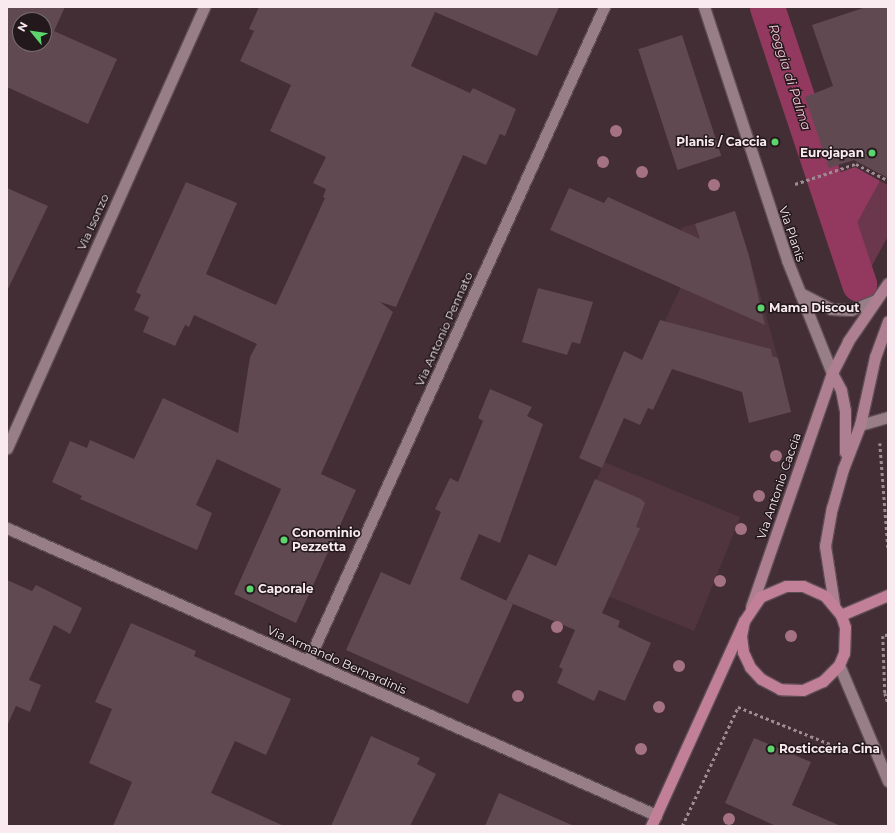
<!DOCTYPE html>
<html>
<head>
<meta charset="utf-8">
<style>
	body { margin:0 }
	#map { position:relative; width:895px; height:833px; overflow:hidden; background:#432e35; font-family:Montserrat,sans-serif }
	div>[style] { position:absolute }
	.built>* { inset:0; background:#50353f; transform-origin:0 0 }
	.green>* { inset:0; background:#6b374c }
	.water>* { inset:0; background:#933960 }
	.canal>* { height:35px; margin:-17.5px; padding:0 17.5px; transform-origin:17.5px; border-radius:17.5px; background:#933960 }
	.building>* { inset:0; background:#604951; transform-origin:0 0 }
	.path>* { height:2.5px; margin-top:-1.25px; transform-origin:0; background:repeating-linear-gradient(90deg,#9e8c92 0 3px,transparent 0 6px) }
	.roads { filter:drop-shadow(1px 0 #5f4d54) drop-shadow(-1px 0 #5f4d54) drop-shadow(0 1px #5f4d54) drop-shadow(0 -1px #5f4d54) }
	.minor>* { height:11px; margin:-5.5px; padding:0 5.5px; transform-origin:5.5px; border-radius:5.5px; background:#987f87 }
	.tertiary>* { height:11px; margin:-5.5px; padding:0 5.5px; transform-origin:5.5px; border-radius:5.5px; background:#987f87 }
	.secondary>* { height:11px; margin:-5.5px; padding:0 5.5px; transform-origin:5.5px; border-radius:5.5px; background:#ad7f90 }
	.primary>* { height:11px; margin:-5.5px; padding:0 5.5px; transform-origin:5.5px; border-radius:5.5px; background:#c18098 }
	.trees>* { width:12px; height:12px; margin:-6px; border-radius:50%; background:#a57284 }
	.dots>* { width:11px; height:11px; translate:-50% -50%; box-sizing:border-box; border:2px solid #23191d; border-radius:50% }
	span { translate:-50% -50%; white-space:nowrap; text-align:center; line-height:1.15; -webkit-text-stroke:3px #23191d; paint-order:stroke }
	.poi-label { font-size:12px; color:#f9eaef; font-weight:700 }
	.right { translate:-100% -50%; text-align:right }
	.left { translate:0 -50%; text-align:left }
	.street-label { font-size:12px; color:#f9eaef }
	.water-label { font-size:13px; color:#fac6d8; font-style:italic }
	.frame { position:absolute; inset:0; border:8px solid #f9eaef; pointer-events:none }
	.north { position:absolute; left:12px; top:12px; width:40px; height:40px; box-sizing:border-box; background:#23191d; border:1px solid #796d71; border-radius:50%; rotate:299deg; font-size:11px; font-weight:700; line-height:16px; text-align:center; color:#f9eaef }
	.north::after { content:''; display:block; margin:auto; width:14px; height:18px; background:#5cd56d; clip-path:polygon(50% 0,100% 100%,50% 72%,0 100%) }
</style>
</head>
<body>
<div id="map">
	<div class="built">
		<div style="clip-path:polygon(735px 211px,749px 256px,778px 358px,665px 321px,688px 271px,681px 228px)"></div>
		<div style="left:604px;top:462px;width:147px;height:123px;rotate:22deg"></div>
	</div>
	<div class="green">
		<div style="clip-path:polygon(880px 181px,888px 185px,888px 236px,868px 273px,852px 232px)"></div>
	</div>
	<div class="water">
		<div style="clip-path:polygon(855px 167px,880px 181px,845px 245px,822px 179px)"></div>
	</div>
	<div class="canal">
		<div style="left:767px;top:7px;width:292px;rotate:71.6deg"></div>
	</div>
	<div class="building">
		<div style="clip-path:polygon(evenodd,7px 7px,65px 7px,54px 31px,117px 59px,88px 124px,7px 87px,7px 7px,20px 20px,44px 20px,44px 44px,20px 44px,20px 20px)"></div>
		<div style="clip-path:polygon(259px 7px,559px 7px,537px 56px,435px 12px,411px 66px,470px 93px,473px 88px,516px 109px,505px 136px,500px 134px,486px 165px,463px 155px,396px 307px,380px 302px,393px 312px,321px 474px,356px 490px,296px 623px,234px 594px,281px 489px,217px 459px,196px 505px,212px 513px,197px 550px,80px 499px,82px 496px,52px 482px,70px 441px,87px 448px,90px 440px,134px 459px,163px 398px,238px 433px,250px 357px,257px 344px,194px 315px,189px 327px,185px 325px,175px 346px,143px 332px,149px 317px,134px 310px,141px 295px,136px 292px,186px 182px,237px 203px,206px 274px,276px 305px,325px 198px,323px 197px,326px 189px,313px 183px,326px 157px,270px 131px,291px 85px,240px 61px,254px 31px,249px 29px)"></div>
		<div style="clip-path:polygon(866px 7px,888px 7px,888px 178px,854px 160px,829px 168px,805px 97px,833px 86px,812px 25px)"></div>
		<div style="left:682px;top:35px;width:127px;height:46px;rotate:72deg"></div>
		<div style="clip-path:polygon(7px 188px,48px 206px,7px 291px)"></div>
		<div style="clip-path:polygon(569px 188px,604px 203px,608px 197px,700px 239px,695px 224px,735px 211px,749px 256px,765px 325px,550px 230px)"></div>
		<div style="clip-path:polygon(538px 288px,593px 302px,580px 344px,572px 342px,567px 355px,522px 342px)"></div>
		<div style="clip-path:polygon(660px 320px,771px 349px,772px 356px,778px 358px,791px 412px,749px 423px,742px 392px,672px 369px,653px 410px,648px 408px,640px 425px,624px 418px,602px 468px,579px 458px,624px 351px,642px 360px)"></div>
		<div style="clip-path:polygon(490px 389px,532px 407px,527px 416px,543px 424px,500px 543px,479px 534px,460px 579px,513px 604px,468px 704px,346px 650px,381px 572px,410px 585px,441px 512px,435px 509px,450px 478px,458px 482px,483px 421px,478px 418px)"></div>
		<div style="clip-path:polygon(595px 479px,641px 499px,645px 503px,636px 527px,640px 528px,602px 613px,620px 621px,618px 627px,651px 643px,625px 701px,599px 690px,594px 701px,557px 683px,563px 669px,559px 667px,575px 630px,506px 601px,529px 554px,556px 566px)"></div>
		<div style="clip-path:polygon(7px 580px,32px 591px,36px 585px,82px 608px,70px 634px,54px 625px,29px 680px,41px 685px,30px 712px,16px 706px,7px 726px)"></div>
		<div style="clip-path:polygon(131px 623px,196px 651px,194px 656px,291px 699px,266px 755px,235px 741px,211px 793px,284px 826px,113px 826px,132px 782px,89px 763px,112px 709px,95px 702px)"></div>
		<div style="clip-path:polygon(371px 736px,420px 758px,417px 764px,436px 774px,410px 826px,331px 826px)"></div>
		<div style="clip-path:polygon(754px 738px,811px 762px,792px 805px,841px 826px,776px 826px,725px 803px)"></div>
		<div style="clip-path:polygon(499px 793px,574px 826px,485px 826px)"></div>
	</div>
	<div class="path">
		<div style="left:856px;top:164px;width:36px;rotate:27deg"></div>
		<div style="left:795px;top:184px;width:66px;rotate:-18.4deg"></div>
		<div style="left:880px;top:443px;width:105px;rotate:85.6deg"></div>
		<div style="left:888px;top:635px;width:5px;rotate:169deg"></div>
		<div style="left:883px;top:636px;width:57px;rotate:88deg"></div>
		<div style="left:885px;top:693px;width:10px;rotate:73deg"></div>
		<div style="left:682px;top:826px;width:132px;rotate:-64.8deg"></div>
		<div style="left:738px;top:707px;width:121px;rotate:21.9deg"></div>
	</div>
	<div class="roads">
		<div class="minor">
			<div style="left:860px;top:425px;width:29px;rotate:-16deg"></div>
			<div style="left:7px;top:448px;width:483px;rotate:-65.9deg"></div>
			<div style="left:7px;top:528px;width:710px;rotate:23.86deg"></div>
			<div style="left:308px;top:661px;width:718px;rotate:-65.65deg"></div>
		</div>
		<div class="tertiary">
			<div style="left:704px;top:7px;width:266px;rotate:71.8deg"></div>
			<div style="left:787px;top:260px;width:122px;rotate:68.3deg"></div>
			<div style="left:800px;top:293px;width:35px;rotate:27deg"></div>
			<div style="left:831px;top:309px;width:20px;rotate:3deg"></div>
			<div style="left:851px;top:310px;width:27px;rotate:-22deg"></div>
			<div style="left:839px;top:665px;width:126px;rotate:67.1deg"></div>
		</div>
		<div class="secondary">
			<div style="left:832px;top:373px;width:19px;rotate:62deg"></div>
			<div style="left:841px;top:390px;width:21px;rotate:79deg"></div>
			<div style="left:845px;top:411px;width:41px;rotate:90deg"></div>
			<div style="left:834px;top:604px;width:59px;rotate:-98.8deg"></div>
			<div style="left:825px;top:546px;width:39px;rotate:-80deg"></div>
			<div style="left:832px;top:508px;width:41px;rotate:-74.2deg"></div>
			<div style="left:843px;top:469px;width:47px;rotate:-68.9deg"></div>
			<div style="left:860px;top:425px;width:70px;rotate:-77.6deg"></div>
			<div style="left:875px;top:357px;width:38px;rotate:-70deg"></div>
			<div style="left:751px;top:607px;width:248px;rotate:-70.9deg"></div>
			<div style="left:832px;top:373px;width:36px;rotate:-63deg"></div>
			<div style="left:848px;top:341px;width:70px;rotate:-55.4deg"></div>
		</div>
		<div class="primary">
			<div style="left:841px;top:615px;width:51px;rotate:-23.1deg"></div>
			<div style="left:651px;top:826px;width:225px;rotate:-65.6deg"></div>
			<div style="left:744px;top:621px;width:29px;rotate:-56deg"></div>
			<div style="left:760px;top:597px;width:28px;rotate:-23deg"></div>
			<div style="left:786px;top:586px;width:17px"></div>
			<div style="left:803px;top:586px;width:24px;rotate:24deg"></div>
			<div style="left:825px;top:596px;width:25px;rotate:50deg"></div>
			<div style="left:841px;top:615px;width:13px;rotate:72deg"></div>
			<div style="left:845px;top:627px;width:26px;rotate:92deg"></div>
			<div style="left:844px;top:653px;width:13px;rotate:113deg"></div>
			<div style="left:839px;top:665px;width:23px;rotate:135deg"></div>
			<div style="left:823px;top:681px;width:22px;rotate:156deg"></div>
			<div style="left:803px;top:690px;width:23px;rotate:-178deg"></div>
			<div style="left:780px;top:689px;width:21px;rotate:-152deg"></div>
			<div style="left:761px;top:679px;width:16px;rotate:-133deg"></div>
			<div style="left:750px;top:667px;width:17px;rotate:-115deg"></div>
			<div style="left:743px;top:652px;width:16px;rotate:-97deg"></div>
			<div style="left:741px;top:636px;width:15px;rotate:-79deg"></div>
		</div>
	</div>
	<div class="trees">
		<div style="left:616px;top:131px"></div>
		<div style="left:603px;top:162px"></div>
		<div style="left:642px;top:172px"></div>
		<div style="left:714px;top:185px"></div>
		<div style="left:776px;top:456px"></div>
		<div style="left:759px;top:496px"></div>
		<div style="left:741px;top:529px"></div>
		<div style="left:720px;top:581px"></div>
		<div style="left:557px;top:627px"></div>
		<div style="left:791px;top:636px"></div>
		<div style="left:679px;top:666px"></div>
		<div style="left:518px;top:696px"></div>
		<div style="left:659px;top:707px"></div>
		<div style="left:641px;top:749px"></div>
		<div style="left:729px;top:819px"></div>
	</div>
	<div class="dots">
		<div style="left:775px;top:142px;background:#5cd56d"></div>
		<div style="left:872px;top:153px;background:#5cd56d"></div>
		<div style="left:761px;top:308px;background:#5cd56d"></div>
		<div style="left:284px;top:540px;background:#5cd56d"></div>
		<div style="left:250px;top:589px;background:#5cd56d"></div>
		<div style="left:771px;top:749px;background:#5cd56d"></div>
	</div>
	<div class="poi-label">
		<span class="right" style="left:767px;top:142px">Planis / Caccia</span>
		<span class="right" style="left:864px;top:153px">Eurojapan</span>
		<span class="left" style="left:769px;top:308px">Mama Discout</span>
		<span class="left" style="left:292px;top:540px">Conominio<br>Pezzetta</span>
		<span class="left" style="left:258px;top:589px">Caporale</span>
		<span class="left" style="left:779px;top:749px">Rosticceria Cina</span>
	</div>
	<div class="street-label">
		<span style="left:93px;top:222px;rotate:-66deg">Via Isonzo</span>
		<span style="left:792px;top:234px;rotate:71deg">Via Planis</span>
		<span style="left:444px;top:329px;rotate:-66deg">Via Antonio Pennato</span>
		<span style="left:779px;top:486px;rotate:-71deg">Via Antonio Caccia</span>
		<span style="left:337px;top:660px;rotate:24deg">Via Armando Bernardinis</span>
	</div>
	<div class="water-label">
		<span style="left:790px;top:77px;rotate:72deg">Roggia di Palma</span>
	</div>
	<div class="frame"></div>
	<div class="north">N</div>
</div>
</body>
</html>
